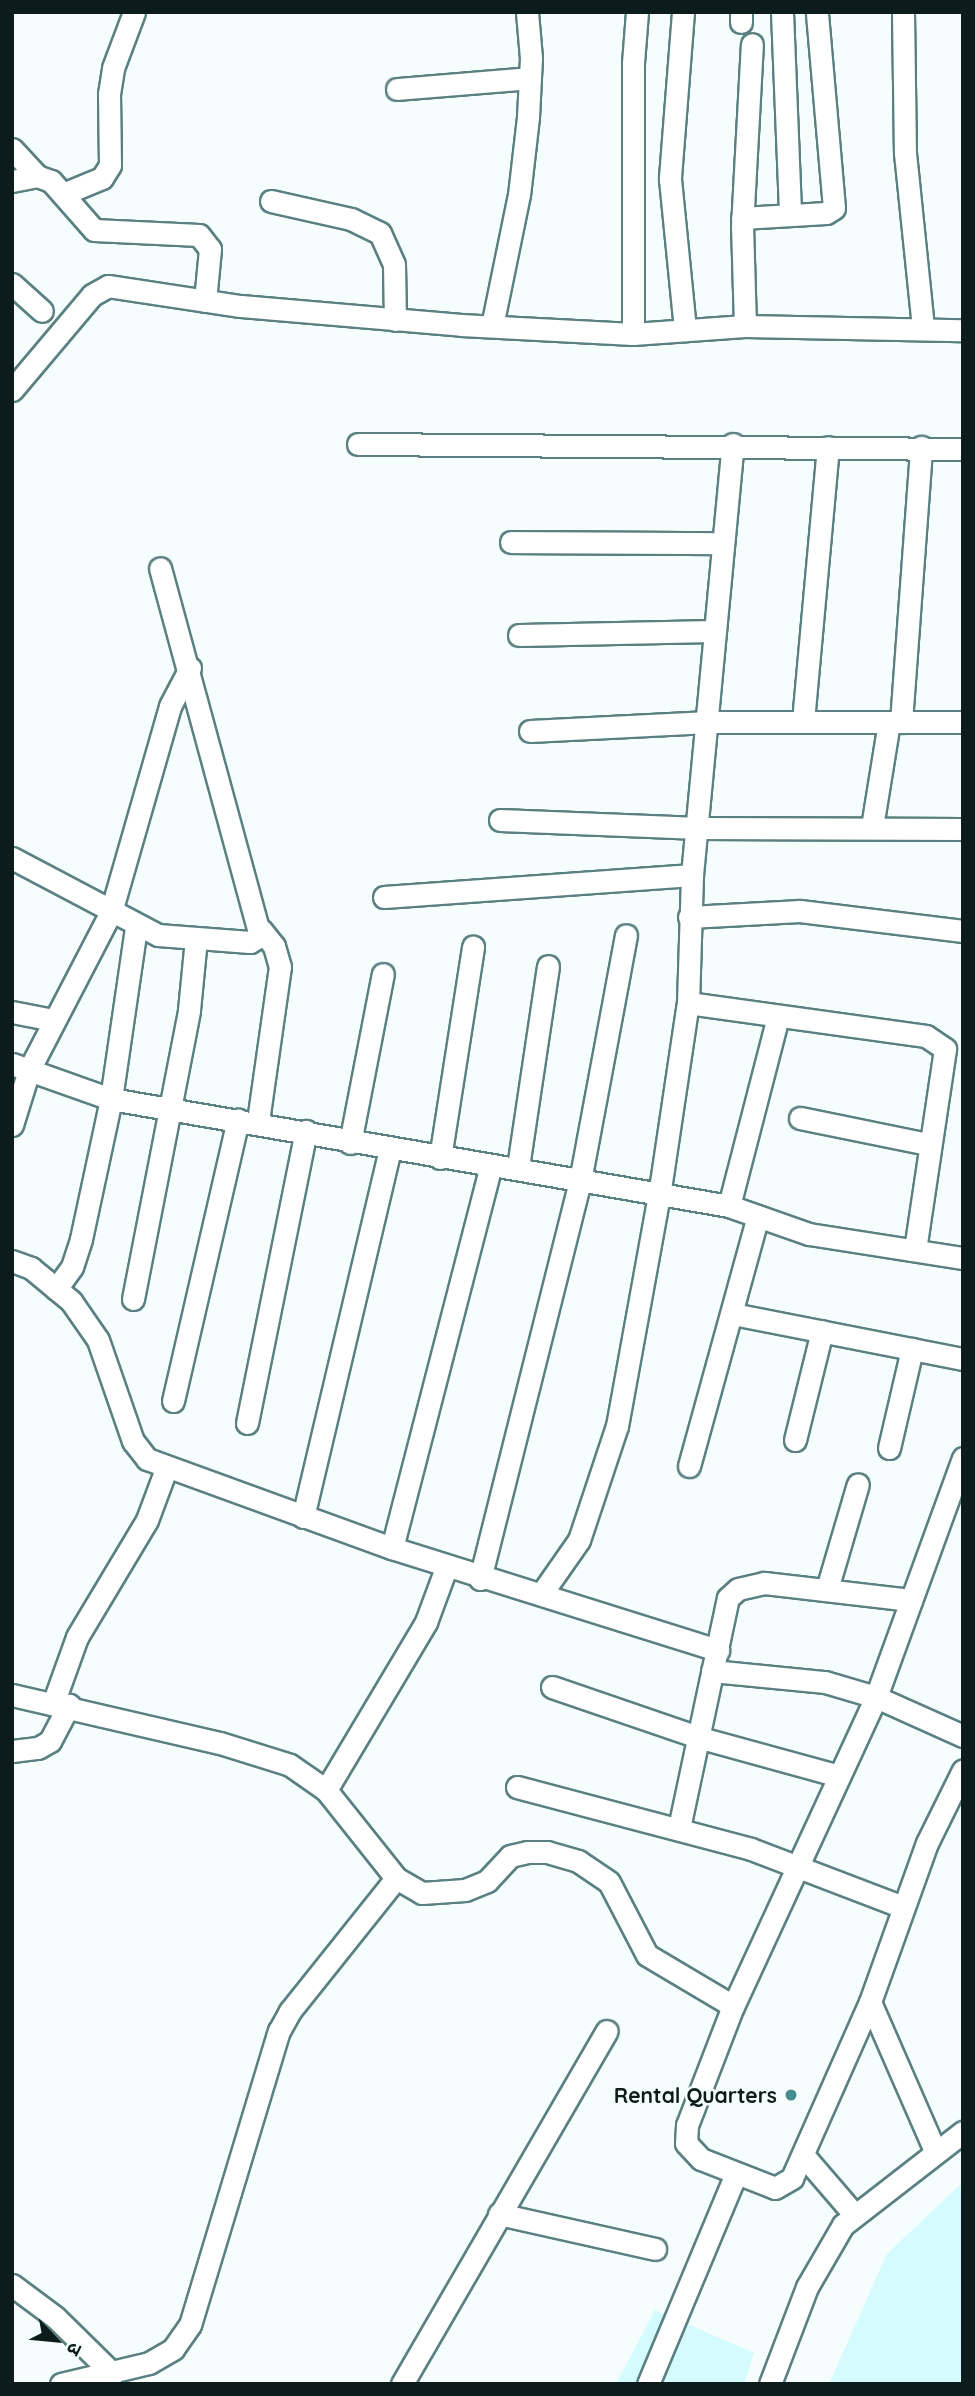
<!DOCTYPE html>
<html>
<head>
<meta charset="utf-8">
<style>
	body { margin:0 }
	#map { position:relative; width:975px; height:2396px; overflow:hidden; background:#f5fdfd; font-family:Quicksand,"Noto Sans Devanagari",sans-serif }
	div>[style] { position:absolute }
	.built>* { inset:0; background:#d4fbfd }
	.roads { filter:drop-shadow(2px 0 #5b8081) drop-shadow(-2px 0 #5b8081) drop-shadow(0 2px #5b8081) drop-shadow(0 -2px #5b8081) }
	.minor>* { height:21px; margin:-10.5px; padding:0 10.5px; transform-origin:10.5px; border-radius:10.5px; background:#fff }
	.dots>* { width:19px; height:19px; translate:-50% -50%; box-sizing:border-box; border:4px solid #f5fdfd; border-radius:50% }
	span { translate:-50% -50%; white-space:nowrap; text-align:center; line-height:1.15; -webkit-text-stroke:5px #f5fdfd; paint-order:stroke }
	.poi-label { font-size:21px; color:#0c1b1c; font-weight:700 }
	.right { translate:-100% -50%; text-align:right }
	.frame { position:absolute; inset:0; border:14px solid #0c1b1c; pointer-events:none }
	.north { position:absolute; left:21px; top:2305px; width:70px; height:70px; -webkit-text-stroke:5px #f5fdfd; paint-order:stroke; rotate:116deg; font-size:19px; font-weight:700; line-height:28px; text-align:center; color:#0c1b1c }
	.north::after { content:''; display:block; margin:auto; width:24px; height:32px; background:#0c1b1c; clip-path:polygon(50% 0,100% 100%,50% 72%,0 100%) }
</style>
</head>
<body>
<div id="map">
	<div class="built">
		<div style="clip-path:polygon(963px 2182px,963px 2384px,829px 2384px,887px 2254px)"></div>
		<div style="clip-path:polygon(655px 2310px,754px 2353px,744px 2384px,616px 2384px)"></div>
	</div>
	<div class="roads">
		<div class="minor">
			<div style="left:683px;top:12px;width:168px;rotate:94.5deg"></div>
			<div style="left:670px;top:179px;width:152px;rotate:84.3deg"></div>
			<div style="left:782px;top:12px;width:203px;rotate:87.7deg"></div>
			<div style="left:903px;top:12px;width:141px;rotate:89.2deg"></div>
			<div style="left:905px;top:153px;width:174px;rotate:84.1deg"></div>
			<div style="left:741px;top:22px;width:10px;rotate:-90deg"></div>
			<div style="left:397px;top:89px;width:133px;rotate:-4.7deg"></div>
			<div style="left:12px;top:149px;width:37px;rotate:47deg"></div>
			<div style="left:12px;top:181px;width:25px;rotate:-11deg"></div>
			<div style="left:37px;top:176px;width:15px;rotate:20deg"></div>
			<div style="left:51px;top:181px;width:65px;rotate:48.7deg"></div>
			<div style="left:94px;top:230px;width:105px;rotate:2.7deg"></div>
			<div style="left:199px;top:235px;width:18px;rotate:52deg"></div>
			<div style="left:210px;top:249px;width:52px;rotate:95.5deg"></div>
			<div style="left:63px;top:194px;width:42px;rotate:-22.3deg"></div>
			<div style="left:102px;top:178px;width:15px;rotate:-58deg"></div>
			<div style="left:110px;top:165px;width:71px;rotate:-90.8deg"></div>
			<div style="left:109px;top:94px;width:26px;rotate:-81deg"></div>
			<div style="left:113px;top:68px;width:60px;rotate:-69.4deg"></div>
			<div style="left:271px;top:201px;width:82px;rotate:12.7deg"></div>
			<div style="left:351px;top:219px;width:32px;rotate:26deg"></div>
			<div style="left:380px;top:233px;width:34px;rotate:66deg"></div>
			<div style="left:394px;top:264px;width:56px;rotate:89deg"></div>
			<div style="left:742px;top:218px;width:84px;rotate:-3.4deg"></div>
			<div style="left:826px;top:213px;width:9px;rotate:-32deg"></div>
			<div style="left:834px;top:208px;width:197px;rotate:-95deg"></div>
			<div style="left:12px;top:284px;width:40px;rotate:42deg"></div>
			<div style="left:492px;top:326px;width:134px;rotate:-78.4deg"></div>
			<div style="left:519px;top:195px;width:79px;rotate:-83.4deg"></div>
			<div style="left:528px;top:117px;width:59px;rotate:-87.1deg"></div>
			<div style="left:531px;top:58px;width:46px;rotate:-95deg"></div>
			<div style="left:745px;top:326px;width:99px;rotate:-91.7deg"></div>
			<div style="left:742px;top:227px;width:183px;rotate:-86.9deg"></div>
			<div style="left:633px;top:334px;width:271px;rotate:-90deg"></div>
			<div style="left:633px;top:63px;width:51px;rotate:-85.5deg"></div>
			<div style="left:12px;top:390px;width:124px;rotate:-49.9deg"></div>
			<div style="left:92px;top:295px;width:18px;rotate:-29deg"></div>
			<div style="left:108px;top:286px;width:134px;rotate:8.6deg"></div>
			<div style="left:241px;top:306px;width:221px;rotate:4.9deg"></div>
			<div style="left:461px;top:325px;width:172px;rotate:3deg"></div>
			<div style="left:633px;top:334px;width:112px;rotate:-4.1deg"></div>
			<div style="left:745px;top:326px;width:218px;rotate:1.1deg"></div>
			<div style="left:358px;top:444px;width:605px;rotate:0.47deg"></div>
			<div style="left:511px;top:542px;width:210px;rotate:0.3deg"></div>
			<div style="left:519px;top:635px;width:196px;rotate:-1.2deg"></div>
			<div style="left:803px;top:721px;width:275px;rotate:-84.8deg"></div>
			<div style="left:901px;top:722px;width:276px;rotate:-85.8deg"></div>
			<div style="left:530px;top:731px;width:179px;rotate:-2.9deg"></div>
			<div style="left:709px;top:722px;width:254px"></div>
			<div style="left:500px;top:820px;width:199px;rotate:2.3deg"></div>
			<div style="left:699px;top:828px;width:264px;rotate:0.2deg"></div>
			<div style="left:872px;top:827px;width:106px;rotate:-80.8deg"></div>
			<div style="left:12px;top:858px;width:165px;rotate:27.8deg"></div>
			<div style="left:158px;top:935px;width:92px;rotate:4.4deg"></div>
			<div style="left:250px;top:942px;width:12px;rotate:-31deg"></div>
			<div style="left:260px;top:936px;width:381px;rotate:-105.2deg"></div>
			<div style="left:384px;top:897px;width:309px;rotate:-4.1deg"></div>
			<div style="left:689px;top:917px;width:111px;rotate:-3.1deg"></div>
			<div style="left:800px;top:911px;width:164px;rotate:7deg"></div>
			<div style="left:688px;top:1003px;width:240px;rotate:7.9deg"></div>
			<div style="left:926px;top:1036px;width:23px;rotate:34deg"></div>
			<div style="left:945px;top:1049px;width:203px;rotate:98.5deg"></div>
			<div style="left:12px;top:1012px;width:42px;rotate:11deg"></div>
			<div style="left:12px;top:1064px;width:105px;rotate:19.5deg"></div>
			<div style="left:111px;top:1099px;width:627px;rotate:9.82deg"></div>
			<div style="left:729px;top:1206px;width:85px;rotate:19.3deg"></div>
			<div style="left:809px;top:1234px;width:156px;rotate:8.9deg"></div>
			<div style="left:800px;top:1118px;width:131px;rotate:11.5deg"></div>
			<div style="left:258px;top:1121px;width:156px;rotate:-81.9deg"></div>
			<div style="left:280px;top:967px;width:22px;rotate:-106deg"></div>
			<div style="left:274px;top:946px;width:21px;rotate:-129deg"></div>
			<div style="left:12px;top:1125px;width:58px;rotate:-72.8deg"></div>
			<div style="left:29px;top:1070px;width:178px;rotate:-62.6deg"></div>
			<div style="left:111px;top:912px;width:214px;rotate:-74deg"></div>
			<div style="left:170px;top:706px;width:43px;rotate:-62.2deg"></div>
			<div style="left:350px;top:1143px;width:172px;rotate:-79deg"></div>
			<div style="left:440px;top:1158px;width:214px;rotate:-81.1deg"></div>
			<div style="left:518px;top:1167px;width:203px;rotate:-81.5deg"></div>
			<div style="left:729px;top:1206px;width:196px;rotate:-75.5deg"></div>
			<div style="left:12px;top:1261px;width:20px;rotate:20deg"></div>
			<div style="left:31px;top:1268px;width:52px;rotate:39.5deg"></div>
			<div style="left:71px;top:1301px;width:47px;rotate:55.3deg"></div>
			<div style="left:98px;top:1340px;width:107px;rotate:70.9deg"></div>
			<div style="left:133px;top:1441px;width:23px;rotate:52deg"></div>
			<div style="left:147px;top:1459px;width:261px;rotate:20deg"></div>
			<div style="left:392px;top:1548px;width:395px;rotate:-75.5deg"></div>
			<div style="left:56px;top:1289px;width:27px;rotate:-54deg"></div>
			<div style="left:72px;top:1267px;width:29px;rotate:-72deg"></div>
			<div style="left:81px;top:1239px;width:143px;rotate:-77.9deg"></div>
			<div style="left:111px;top:1099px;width:174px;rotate:-81.7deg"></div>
			<div style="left:133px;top:1299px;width:294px;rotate:-79deg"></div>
			<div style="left:189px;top:1010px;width:71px;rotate:-84.4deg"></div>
			<div style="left:733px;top:1314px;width:234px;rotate:11.1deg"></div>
			<div style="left:173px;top:1401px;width:289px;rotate:-77deg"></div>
			<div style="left:247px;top:1423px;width:298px;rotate:-78.6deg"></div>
			<div style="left:795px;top:1440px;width:112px;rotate:-76.1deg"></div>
			<div style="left:889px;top:1448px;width:102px;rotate:-76.9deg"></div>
			<div style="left:963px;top:1458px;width:254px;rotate:110deg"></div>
			<div style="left:876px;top:1697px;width:340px;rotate:114.8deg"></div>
			<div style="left:733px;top:2006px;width:128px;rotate:111.1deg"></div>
			<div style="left:687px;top:2125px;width:18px;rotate:93deg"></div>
			<div style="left:686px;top:2143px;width:22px;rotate:47deg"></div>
			<div style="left:701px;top:2159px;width:79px;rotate:21.4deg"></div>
			<div style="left:775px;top:2188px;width:20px;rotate:-30deg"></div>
			<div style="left:792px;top:2178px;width:193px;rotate:-66.1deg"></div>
			<div style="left:870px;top:2002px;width:169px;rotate:-70.3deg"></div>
			<div style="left:927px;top:1843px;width:81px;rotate:-63.7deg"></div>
			<div style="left:689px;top:1466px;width:259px;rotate:-74.6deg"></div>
			<div style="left:303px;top:1517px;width:377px;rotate:-76.7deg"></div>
			<div style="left:392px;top:1548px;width:342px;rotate:17.4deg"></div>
			<div style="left:480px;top:1579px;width:410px;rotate:-75.9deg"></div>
			<div style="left:580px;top:1181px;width:250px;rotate:-79.4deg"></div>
			<div style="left:827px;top:1589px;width:109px;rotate:-73.6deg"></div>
			<div style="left:542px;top:1593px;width:65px;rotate:-55.1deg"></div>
			<div style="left:579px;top:1540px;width:120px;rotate:-71.6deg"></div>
			<div style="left:617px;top:1426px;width:234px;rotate:-79.7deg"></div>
			<div style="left:659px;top:1196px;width:195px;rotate:-81.5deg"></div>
			<div style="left:688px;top:1003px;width:128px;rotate:-88.2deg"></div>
			<div style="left:692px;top:875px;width:433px;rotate:-84.6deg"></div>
			<div style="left:712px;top:1671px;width:114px;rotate:5.6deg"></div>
			<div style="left:825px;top:1682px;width:53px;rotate:16.4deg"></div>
			<div style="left:876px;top:1697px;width:95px;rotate:24.1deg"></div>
			<div style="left:552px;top:1687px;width:157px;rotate:18.9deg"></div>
			<div style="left:701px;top:1738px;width:143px;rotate:15.4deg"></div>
			<div style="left:12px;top:1695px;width:213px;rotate:13deg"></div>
			<div style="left:220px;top:1743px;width:73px;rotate:17.4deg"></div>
			<div style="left:290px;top:1765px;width:44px;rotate:34.8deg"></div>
			<div style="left:326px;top:1790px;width:112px;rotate:51.5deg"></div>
			<div style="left:396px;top:1878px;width:30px;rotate:30deg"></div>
			<div style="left:422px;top:1893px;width:43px;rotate:-4deg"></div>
			<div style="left:465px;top:1890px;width:24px;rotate:-22deg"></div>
			<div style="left:487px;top:1881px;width:34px;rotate:-47deg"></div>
			<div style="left:510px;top:1856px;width:17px;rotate:-13deg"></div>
			<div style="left:527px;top:1852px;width:20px"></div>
			<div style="left:547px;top:1852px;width:32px;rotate:16deg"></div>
			<div style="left:578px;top:1861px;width:37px;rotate:34deg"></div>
			<div style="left:609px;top:1882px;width:82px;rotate:62.5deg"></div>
			<div style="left:647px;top:1955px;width:100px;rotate:30.7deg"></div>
			<div style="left:54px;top:1701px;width:68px;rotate:-70.2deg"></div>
			<div style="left:77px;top:1637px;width:136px;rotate:-59.1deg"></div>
			<div style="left:147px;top:1520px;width:54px;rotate:-69.6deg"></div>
			<div style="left:12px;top:1751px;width:26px;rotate:-7deg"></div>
			<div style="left:38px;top:1748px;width:14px;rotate:-30deg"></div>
			<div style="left:50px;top:1741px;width:41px;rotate:-62.2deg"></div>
			<div style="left:517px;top:1787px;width:242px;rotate:14.8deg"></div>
			<div style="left:751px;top:1849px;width:163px;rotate:20.9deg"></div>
			<div style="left:326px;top:1790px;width:196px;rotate:-59.2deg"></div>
			<div style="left:426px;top:1622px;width:58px;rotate:-69.7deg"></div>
			<div style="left:679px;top:1828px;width:235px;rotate:-78deg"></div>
			<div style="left:728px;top:1598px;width:13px;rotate:-42deg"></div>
			<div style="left:738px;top:1589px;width:27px;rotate:-13deg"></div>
			<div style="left:764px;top:1583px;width:148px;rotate:6.6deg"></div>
			<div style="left:870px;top:2002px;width:163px;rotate:66.4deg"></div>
			<div style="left:804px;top:2156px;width:75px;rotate:49.3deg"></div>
			<div style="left:499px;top:2214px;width:160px;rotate:12.6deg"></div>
			<div style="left:12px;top:2285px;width:54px;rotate:36.7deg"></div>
			<div style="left:55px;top:2317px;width:81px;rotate:44.5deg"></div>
			<div style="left:61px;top:2384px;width:90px;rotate:-13.4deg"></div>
			<div style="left:149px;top:2363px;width:28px;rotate:-30deg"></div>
			<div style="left:173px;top:2349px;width:29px;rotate:-55deg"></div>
			<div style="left:190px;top:2325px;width:307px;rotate:-73.2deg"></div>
			<div style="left:279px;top:2031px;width:23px;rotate:-61deg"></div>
			<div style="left:290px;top:2011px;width:170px;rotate:-51.4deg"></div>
			<div style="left:402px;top:2384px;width:408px;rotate:-59.9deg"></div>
			<div style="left:648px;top:2384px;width:228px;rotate:-67.3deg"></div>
			<div style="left:770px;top:2384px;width:104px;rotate:-69.1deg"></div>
			<div style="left:807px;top:2287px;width:72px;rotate:-59.9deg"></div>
			<div style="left:843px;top:2225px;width:152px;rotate:-37.8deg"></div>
		</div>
	</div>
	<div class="dots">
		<div style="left:791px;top:2095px;background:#448c8f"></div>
	</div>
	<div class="poi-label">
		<span class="right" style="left:777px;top:2095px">Rental Quarters</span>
	</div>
	<div class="frame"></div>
	<div class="north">उ</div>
</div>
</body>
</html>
